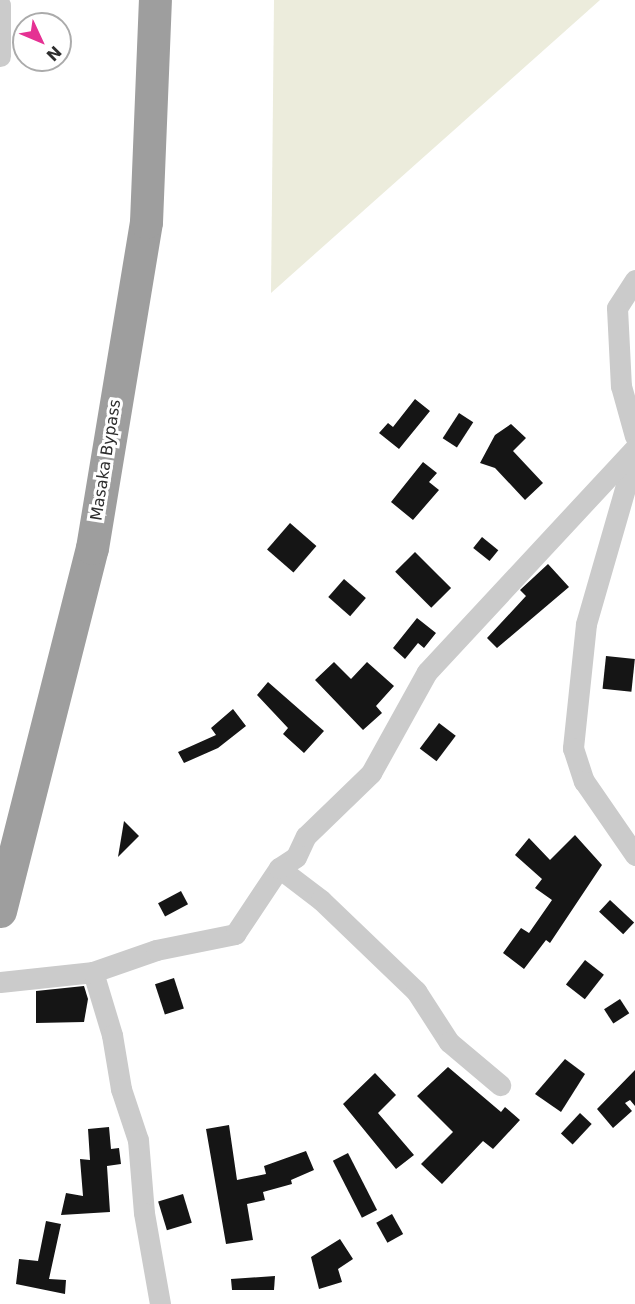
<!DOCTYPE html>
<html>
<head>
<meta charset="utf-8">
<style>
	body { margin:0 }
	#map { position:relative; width:635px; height:1304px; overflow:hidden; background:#fff; font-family:"DejaVu Sans",sans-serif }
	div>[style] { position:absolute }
	.green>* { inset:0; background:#ececdc }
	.building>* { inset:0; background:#151515; transform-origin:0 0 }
	.minor>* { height:21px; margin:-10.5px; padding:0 10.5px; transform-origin:10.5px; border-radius:10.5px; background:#cbcbcb }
	.trunk>* { height:33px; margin:-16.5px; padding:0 16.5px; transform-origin:16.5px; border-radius:16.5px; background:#9e9e9e }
	span { translate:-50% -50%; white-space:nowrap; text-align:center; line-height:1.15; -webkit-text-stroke:6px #fff; paint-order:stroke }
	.street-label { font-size:16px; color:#2e2e2e }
	.north { position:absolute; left:12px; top:12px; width:60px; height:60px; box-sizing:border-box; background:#fff; border:2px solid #ababab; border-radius:50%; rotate:134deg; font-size:16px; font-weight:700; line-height:24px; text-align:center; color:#2e2e2e }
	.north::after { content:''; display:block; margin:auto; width:21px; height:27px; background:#e53193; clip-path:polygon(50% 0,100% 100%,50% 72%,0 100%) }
</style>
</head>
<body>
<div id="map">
	<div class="green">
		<div style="clip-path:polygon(274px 0,600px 0,271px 293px)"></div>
	</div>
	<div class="building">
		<div style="clip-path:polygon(415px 399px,430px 411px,399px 449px,379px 433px,388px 423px,393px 427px)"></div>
		<div style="left:459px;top:413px;width:17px;height:30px;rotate:33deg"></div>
		<div style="clip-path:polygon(511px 424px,526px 438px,513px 451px,543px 483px,525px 500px,495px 468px,480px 463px,495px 435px)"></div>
		<div style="clip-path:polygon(423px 462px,437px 473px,429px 482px,439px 490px,413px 520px,391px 502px)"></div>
		<div style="left:290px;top:523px;width:35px;height:35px;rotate:41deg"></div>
		<div style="left:482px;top:537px;width:21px;height:14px;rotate:39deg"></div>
		<div style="left:415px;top:552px;width:51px;height:28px;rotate:45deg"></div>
		<div style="clip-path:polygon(548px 564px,569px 587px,497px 648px,487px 638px,526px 596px,520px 590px)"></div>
		<div style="left:344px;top:579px;width:29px;height:24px;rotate:41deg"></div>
		<div style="clip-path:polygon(417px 618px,436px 633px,424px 648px,418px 643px,405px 659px,393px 648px)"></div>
		<div style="left:606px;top:656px;width:29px;height:33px;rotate:6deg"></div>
		<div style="clip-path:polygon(334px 662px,351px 679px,367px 662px,394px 686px,376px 706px,382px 713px,363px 730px,315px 680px)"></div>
		<div style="clip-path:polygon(268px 682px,324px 731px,304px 753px,283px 734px,288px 728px,257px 695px)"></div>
		<div style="clip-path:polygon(233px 709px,246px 726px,218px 748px,184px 763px,178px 752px,216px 735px,211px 728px)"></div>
		<div style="left:439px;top:723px;width:21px;height:32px;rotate:37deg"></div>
		<div style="clip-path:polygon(124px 821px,139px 836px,118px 857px)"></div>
		<div style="clip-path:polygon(575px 835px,602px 865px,550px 943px,546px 940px,524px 969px,503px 953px,521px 928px,529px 933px,552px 900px,535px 888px,542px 879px,515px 855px,529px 838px,550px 860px)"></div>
		<div style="left:181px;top:891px;width:15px;height:26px;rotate:62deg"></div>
		<div style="left:610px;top:900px;width:33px;height:16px;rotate:43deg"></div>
		<div style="left:585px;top:960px;width:24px;height:31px;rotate:38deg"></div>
		<div style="left:174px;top:978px;width:32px;height:20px;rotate:72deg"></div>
		<div style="clip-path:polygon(84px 986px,88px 999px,84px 1022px,36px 1023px,36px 991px)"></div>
		<div style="left:620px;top:999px;width:17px;height:19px;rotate:57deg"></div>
		<div style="clip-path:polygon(565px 1059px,585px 1074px,561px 1112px,535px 1094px)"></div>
		<div style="clip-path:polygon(448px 1067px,501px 1112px,505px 1107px,520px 1120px,493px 1149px,483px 1141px,442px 1184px,421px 1164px,453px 1132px,417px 1096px)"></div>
		<div style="clip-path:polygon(635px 1070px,635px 1106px,630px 1100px,625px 1103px,632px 1111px,613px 1128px,597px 1109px)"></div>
		<div style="clip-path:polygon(375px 1073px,396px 1095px,378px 1113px,414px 1155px,396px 1169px,343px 1104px)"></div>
		<div style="left:580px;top:1113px;width:16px;height:28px;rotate:43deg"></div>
		<div style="clip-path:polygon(229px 1125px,237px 1180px,266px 1174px,264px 1166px,306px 1151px,314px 1170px,291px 1180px,292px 1184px,263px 1192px,265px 1200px,247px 1204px,253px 1240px,226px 1244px,206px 1129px)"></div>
		<div style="clip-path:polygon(109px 1127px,111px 1149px,119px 1148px,121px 1164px,107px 1166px,110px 1212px,61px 1215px,66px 1193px,83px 1196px,80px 1159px,90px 1160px,88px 1129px)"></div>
		<div style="left:348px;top:1153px;width:64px;height:17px;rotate:63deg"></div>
		<div style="left:183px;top:1194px;width:30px;height:26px;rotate:73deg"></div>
		<div style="left:392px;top:1214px;width:23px;height:18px;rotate:61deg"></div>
		<div style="clip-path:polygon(46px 1221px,61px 1224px,49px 1279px,66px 1280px,65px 1294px,16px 1284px,19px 1259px,38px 1261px)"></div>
		<div style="clip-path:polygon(340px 1239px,353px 1259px,338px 1269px,342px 1282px,319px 1289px,311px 1257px)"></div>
		<div style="clip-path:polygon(275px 1276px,274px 1290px,232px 1290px,231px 1279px)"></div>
	</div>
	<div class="minor">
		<div style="left:0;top:5px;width:51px;rotate:90deg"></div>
		<div style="left:635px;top:280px;width:33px;rotate:123deg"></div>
		<div style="left:617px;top:308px;width:78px;rotate:87.1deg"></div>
		<div style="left:621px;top:386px;width:52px;rotate:74.4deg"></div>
		<div style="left:635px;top:454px;width:177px;rotate:106.1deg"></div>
		<div style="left:586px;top:624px;width:125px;rotate:96deg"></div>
		<div style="left:573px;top:748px;width:35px;rotate:72deg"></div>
		<div style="left:584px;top:781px;width:90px;rotate:55.4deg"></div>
		<div style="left:279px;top:868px;width:53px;rotate:37.3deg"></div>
		<div style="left:321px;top:900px;width:132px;rotate:43.8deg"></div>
		<div style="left:416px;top:991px;width:61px;rotate:57.1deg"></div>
		<div style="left:449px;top:1042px;width:67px;rotate:40.1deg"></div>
		<div style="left:93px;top:972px;width:66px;rotate:73.2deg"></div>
		<div style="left:112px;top:1035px;width:55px;rotate:80.5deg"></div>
		<div style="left:121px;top:1089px;width:54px;rotate:71.6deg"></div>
		<div style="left:138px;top:1140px;width:73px;rotate:85.3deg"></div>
		<div style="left:144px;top:1213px;width:92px;rotate:80deg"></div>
		<div style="left:0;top:982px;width:94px;rotate:-6.1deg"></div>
		<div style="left:93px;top:972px;width:67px;rotate:-19.2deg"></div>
		<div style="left:156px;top:950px;width:81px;rotate:-11.4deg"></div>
		<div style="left:235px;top:934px;width:79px;rotate:-56.3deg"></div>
		<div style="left:279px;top:868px;width:20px;rotate:-33deg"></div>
		<div style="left:296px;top:857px;width:23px;rotate:-65deg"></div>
		<div style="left:306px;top:836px;width:91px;rotate:-44.1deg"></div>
		<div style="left:371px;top:773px;width:115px;rotate:-61deg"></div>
		<div style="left:427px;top:672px;width:306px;rotate:-47.1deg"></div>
	</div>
	<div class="trunk">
		<div style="left:0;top:911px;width:374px;rotate:-75.8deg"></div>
		<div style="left:92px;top:548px;width:330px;rotate:-80.6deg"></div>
		<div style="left:146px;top:222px;width:222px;rotate:-87.7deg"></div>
	</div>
	<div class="street-label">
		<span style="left:106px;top:460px;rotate:-81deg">Masaka Bypass</span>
	</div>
	<div class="north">N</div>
</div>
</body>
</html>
